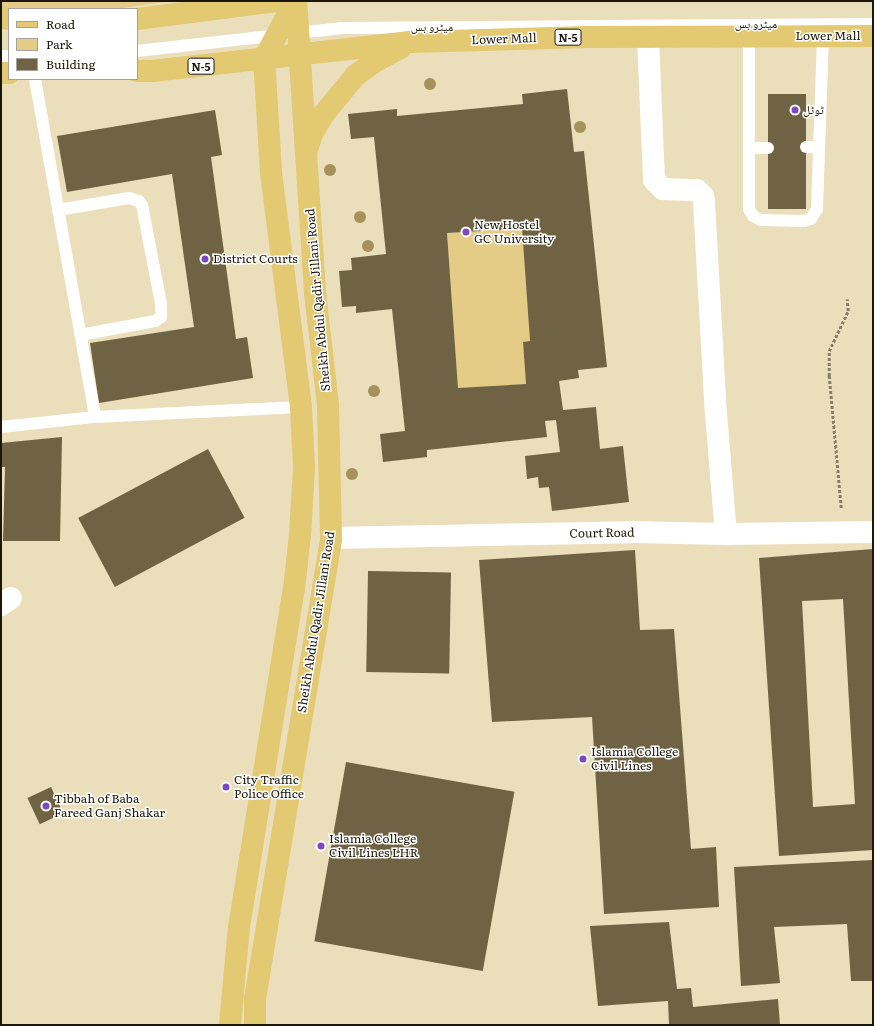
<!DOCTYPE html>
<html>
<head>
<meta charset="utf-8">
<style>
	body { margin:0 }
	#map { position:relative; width:874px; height:1026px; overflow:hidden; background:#ebdeba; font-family:Literata,"Noto Naskh Arabic",serif }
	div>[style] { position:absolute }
	.green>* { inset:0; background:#e4cb86 }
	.building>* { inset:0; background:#6f6343; transform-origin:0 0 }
	.path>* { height:2.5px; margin-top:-1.25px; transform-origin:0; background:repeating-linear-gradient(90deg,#867d64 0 3px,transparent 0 5px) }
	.service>* { height:12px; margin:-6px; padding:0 6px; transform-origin:6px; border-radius:6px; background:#fff }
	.minor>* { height:22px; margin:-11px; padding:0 11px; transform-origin:11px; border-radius:11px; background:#fff }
	.primary>* { height:22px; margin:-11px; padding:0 11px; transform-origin:11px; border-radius:11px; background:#e2c972 }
	.trees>* { width:12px; height:12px; margin:-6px; border-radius:50%; background:#a4925a }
	.dots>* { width:11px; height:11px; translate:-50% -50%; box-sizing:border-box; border:2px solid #fff; border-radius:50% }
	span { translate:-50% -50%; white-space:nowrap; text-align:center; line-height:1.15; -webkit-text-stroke:3px #fff; paint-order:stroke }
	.shield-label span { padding:1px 3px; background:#fff; border:1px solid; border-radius:3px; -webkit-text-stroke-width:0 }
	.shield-label { font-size:11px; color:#1a1609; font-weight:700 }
	.street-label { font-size:12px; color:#1a1609 }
	.poi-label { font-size:12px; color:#1a1609 }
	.left { translate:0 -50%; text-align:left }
	.frame { position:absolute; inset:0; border:2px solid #1a1609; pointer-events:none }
	.legend { position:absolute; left:8px; top:8px; width:130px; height:72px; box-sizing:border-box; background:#fff; border:1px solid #a3a29d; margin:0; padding:5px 7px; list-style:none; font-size:12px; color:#1a1609 }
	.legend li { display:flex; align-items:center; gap:8px; height:20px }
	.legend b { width:20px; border:1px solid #a3a29d }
</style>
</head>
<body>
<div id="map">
	<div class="green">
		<div style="clip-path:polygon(1px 1px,170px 1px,116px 9px,1px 9px)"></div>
		<div style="clip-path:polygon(488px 224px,522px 228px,530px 341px,523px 342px,526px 384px,458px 388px,447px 233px,480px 231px,484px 226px)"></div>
	</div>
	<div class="building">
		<div style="clip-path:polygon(evenodd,567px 89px,574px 152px,584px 151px,607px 367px,578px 370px,579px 378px,559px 381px,563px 410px,596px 407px,600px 449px,623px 446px,629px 502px,552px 511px,549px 487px,539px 488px,538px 477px,527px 479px,525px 456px,560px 452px,556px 420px,545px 421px,547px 437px,427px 450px,427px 457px,383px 462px,380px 434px,405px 431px,392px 309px,356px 313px,356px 306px,342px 307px,339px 271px,352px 270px,351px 258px,386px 254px,374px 137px,351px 139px,348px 114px,397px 109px,397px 116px,523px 104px,522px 94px,567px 89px,488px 224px,495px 225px,499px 230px,522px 228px,530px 341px,523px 342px,526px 384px,458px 388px,447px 233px,481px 231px,484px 226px,488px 224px)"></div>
		<div style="left:768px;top:94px;width:38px;height:115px"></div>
		<div style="clip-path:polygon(215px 110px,222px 155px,211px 157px,236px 339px,247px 337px,253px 378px,99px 403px,90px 343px,194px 327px,172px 174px,67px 192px,57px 136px)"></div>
		<div style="clip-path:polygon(62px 437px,60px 541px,3px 541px,5px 467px,1px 467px,1px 443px)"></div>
		<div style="left:208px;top:449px;width:78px;height:147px;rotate:62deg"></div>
		<div style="clip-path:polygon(evenodd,873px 549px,873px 850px,779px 856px,759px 558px,873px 549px,843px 599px,855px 804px,813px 807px,802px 601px,843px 599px)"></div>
		<div style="clip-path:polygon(635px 550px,640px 630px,674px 629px,691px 849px,716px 847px,719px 907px,604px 914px,592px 717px,492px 722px,479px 560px)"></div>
		<div style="left:368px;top:571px;width:83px;height:101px;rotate:1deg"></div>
		<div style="left:346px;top:762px;width:171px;height:182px;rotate:10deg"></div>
		<div style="left:51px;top:787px;width:29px;height:26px;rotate:65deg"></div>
		<div style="clip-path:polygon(873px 860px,873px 981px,851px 981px,847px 924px,774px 927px,780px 983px,741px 986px,734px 867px)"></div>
		<div style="clip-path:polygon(669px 922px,677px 989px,691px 988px,693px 1007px,778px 999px,780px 1025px,669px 1025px,668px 1001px,598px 1006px,590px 926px)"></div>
	</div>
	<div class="path">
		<div style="left:841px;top:508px;width:133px;rotate:-95.2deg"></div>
		<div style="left:829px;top:376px;width:25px;rotate:-90deg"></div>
		<div style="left:829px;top:351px;width:44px;rotate:-64.6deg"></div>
		<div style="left:848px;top:311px;width:12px;rotate:-95deg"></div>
	</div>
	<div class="service">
		<div style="left:749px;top:36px;width:173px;rotate:90deg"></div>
		<div style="left:749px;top:209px;width:8px;rotate:60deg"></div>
		<div style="left:753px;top:216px;width:9px;rotate:27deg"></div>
		<div style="left:761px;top:220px;width:43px;rotate:1.3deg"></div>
		<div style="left:804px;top:221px;width:7px;rotate:-16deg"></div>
		<div style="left:811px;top:219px;width:12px;rotate:-59deg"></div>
		<div style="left:817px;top:209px;width:173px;rotate:-88deg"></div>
		<div style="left:137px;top:51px;width:207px;rotate:-6.4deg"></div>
		<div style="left:343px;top:28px;width:530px;rotate:-0.43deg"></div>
		<div style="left:1px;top:56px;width:8px"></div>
		<div style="left:35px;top:79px;width:343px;rotate:79.9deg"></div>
		<div style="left:806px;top:147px;width:13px"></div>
		<div style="left:749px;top:148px;width:19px"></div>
		<div style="left:58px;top:210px;width:72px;rotate:-9.6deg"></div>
		<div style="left:129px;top:198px;width:10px;rotate:17deg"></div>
		<div style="left:139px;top:201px;width:5px;rotate:53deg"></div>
		<div style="left:142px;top:205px;width:101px;rotate:79.1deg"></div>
		<div style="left:161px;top:304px;width:13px;rotate:90deg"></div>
		<div style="left:161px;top:317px;width:7px;rotate:146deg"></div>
		<div style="left:155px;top:321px;width:76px;rotate:169.4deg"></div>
		<div style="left:1px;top:427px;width:95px;rotate:-6.1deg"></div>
		<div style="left:95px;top:417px;width:206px;rotate:-2.8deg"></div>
	</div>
	<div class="minor">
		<div style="left:648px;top:37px;width:143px;rotate:87.6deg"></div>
		<div style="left:654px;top:180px;width:13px;rotate:45deg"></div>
		<div style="left:663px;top:189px;width:34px;rotate:2deg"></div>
		<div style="left:697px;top:190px;width:8px;rotate:45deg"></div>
		<div style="left:703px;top:196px;width:6px;rotate:81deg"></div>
		<div style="left:704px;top:202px;width:199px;rotate:86.8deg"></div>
		<div style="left:715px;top:401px;width:133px;rotate:85.3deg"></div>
		<div style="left:331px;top:538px;width:300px;rotate:-1.1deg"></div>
		<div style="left:631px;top:532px;width:95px;rotate:1.2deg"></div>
		<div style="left:726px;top:534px;width:147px;rotate:-0.8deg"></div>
		<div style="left:1px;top:605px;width:12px;rotate:-35deg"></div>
	</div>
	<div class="primary">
		<div style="left:1px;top:18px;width:8px;rotate:7deg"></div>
		<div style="left:137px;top:19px;width:142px;rotate:-7.3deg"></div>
		<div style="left:264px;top:59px;width:66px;rotate:-61.9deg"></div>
		<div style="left:137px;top:71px;width:15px"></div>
		<div style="left:152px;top:71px;width:260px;rotate:-6.4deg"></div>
		<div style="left:410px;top:42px;width:177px;rotate:-1.6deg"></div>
		<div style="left:587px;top:37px;width:286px;rotate:-0.2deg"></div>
		<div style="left:1px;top:73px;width:8px"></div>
		<div style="left:307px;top:149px;width:16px;rotate:-72deg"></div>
		<div style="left:312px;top:134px;width:22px;rotate:-60deg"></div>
		<div style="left:323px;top:115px;width:50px;rotate:-50.6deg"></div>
		<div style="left:355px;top:76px;width:24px;rotate:-36deg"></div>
		<div style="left:374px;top:62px;width:30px;rotate:-28deg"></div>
		<div style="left:230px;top:1025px;width:98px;rotate:-84.8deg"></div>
		<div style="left:239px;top:927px;width:342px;rotate:-80.8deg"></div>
		<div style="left:294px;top:589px;width:54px;rotate:-83.7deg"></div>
		<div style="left:300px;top:535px;width:68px;rotate:-86.6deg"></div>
		<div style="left:304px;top:467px;width:60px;rotate:-92.9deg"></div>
		<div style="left:301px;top:407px;width:237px;rotate:-97.3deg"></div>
		<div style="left:271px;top:172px;width:113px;rotate:-93.5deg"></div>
		<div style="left:255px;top:1025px;width:26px;rotate:-90deg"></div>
		<div style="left:255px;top:999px;width:467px;rotate:-80.6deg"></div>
		<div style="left:331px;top:538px;width:133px;rotate:-91.3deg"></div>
		<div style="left:328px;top:405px;width:114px;rotate:-96.6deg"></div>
		<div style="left:315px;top:292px;width:292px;rotate:-93.7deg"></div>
	</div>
	<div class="trees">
		<div style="left:430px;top:84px"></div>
		<div style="left:580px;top:127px"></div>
		<div style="left:330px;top:170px"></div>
		<div style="left:360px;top:217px"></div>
		<div style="left:368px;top:246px"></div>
		<div style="left:374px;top:391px"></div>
		<div style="left:352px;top:474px"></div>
	</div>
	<div class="dots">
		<div style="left:795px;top:110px;background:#7c48c0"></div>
		<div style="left:466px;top:232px;background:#7c48c0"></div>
		<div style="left:205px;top:259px;background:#7c48c0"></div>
		<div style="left:583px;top:759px;background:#7c48c0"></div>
		<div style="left:226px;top:787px;background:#7c48c0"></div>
		<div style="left:46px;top:806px;background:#7c48c0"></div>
		<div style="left:321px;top:846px;background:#7c48c0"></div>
	</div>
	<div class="shield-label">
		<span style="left:568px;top:37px">N-5</span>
		<span style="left:201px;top:66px">N-5</span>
	</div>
	<div class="street-label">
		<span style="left:756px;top:24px">میٹرو بس</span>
		<span style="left:432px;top:27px">میٹرو بس</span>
		<span style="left:828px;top:36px">Lower Mall</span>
		<span style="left:504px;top:39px;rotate:-2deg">Lower Mall</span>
		<span style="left:318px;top:300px;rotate:-95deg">Sheikh Abdul Qadir Jillani Road</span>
		<span style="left:602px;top:533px;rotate:-1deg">Court Road</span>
		<span style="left:316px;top:622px;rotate:-81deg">Sheikh Abdul Qadir Jillani Road</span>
	</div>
	<div class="poi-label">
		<span class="left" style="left:803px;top:110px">ٹوٹل</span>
		<span class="left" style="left:474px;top:232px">New Hostel<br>GC University</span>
		<span class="left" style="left:213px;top:259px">District Courts</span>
		<span class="left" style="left:591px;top:759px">Islamia College<br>Civil Lines</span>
		<span class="left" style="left:234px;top:787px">City Traffic<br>Police Office</span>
		<span class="left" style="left:54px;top:806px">Tibbah of Baba<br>Fareed Ganj Shakar</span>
		<span class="left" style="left:329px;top:846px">Islamia College<br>Civil Lines LHR</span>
	</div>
	<div class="frame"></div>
	<ul class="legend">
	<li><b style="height:5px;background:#e2c972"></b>Road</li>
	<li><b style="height:11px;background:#e4cb86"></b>Park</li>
	<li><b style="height:11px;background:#6f6343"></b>Building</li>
	</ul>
</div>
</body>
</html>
